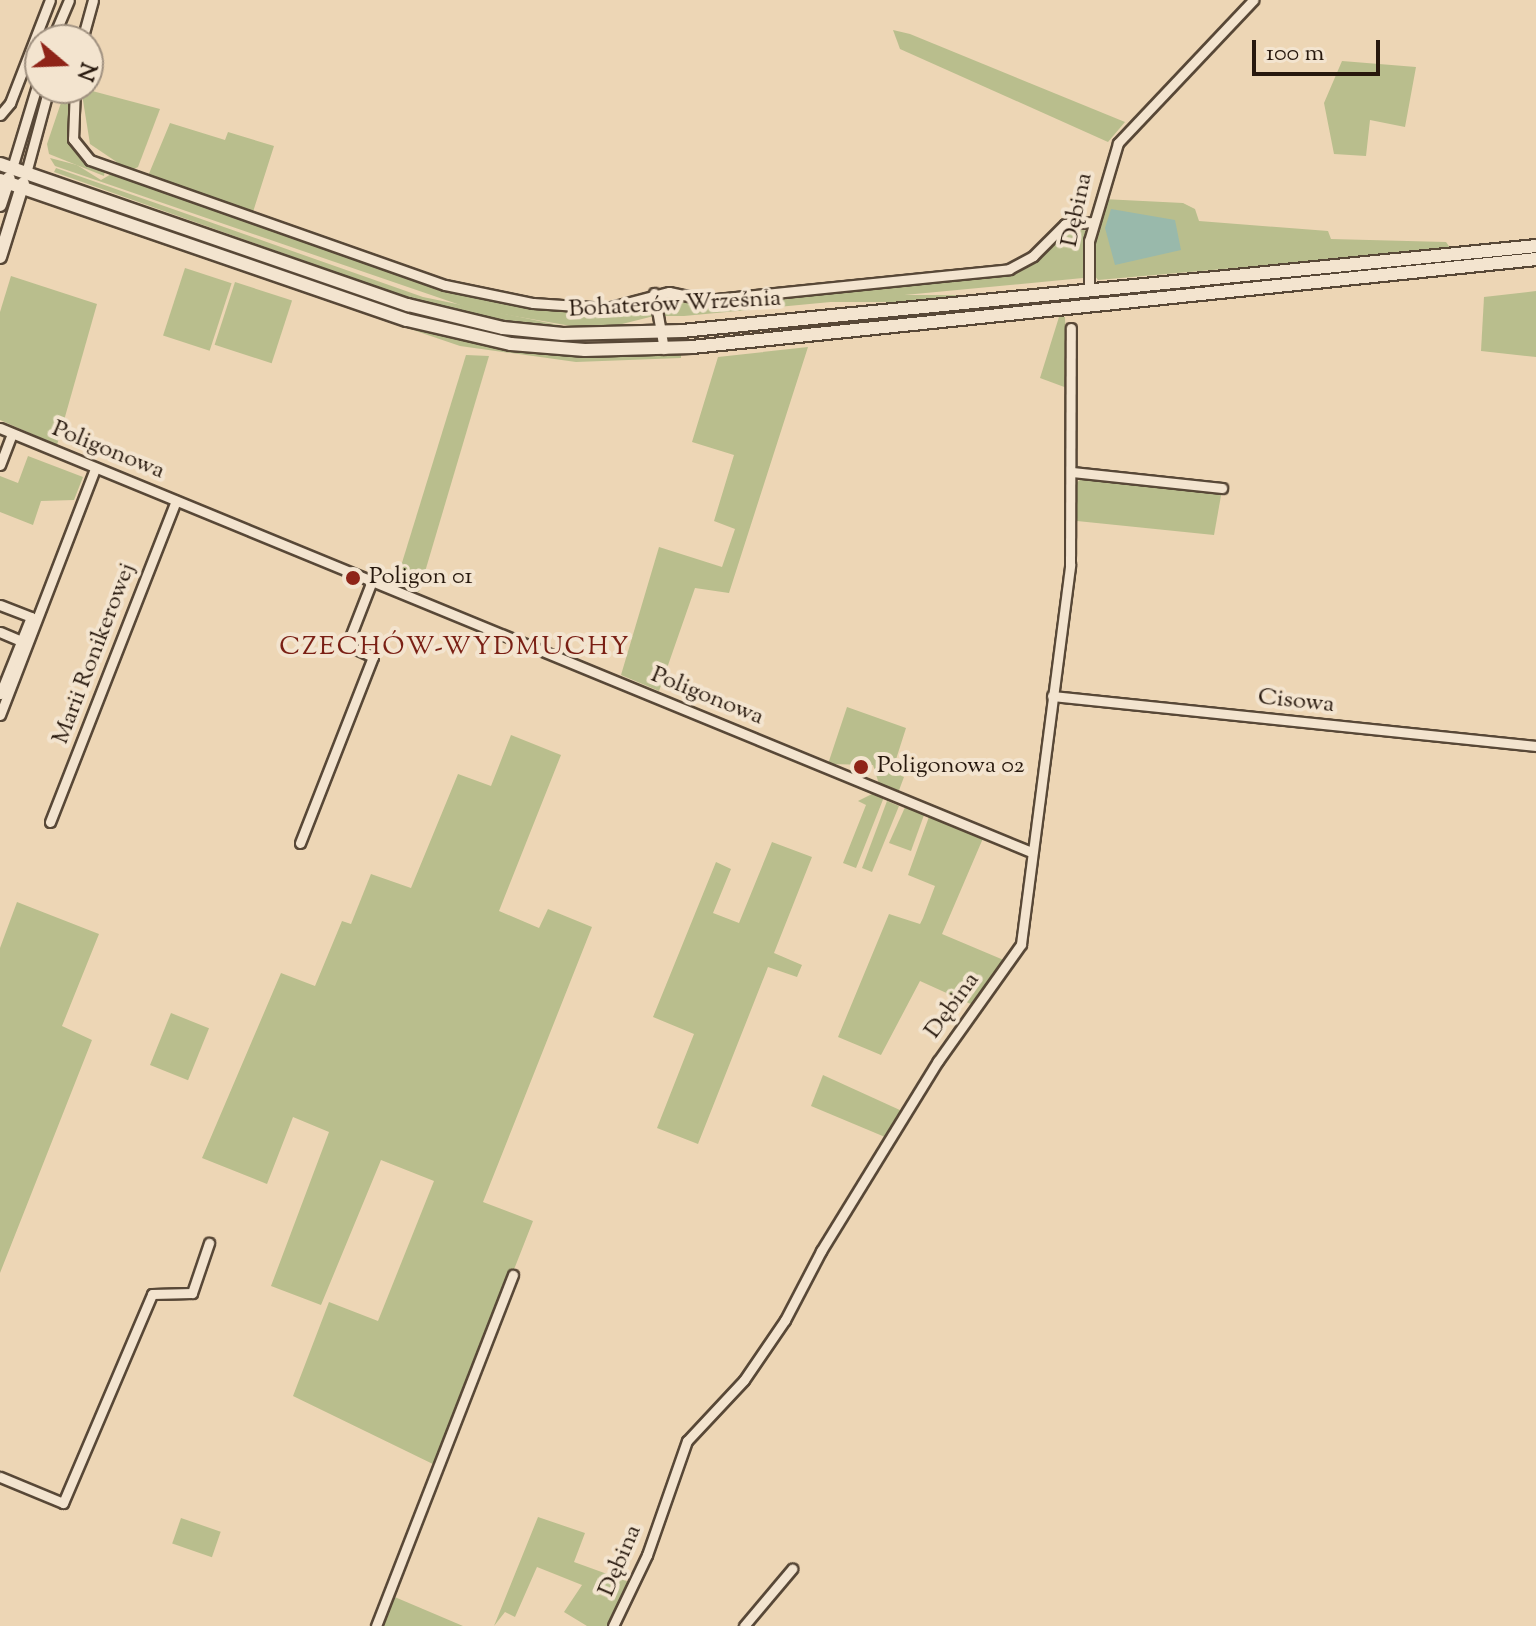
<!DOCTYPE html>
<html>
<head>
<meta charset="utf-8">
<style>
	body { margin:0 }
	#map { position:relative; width:1536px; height:1626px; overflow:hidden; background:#edd6b5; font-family:"Sorts Mill Goudy",serif }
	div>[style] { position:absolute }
	.green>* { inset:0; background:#b9be8d; transform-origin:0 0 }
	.water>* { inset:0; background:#99b9ab }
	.roads { filter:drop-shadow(2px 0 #584837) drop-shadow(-2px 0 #584837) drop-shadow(0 2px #584837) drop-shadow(0 -2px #584837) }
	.street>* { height:9px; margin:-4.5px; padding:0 4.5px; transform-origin:4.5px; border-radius:4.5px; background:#f3e4cf }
	.secondary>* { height:12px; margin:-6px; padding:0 6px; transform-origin:6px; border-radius:6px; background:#f3e4cf }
	.dots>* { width:22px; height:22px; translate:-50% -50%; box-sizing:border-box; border:4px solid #f3e4cf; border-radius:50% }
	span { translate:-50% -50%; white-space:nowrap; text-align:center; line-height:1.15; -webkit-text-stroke:8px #f3e4cf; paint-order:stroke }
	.street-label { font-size:24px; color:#27180d }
	.poi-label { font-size:24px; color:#27180d }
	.left { translate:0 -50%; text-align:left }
	.neighbourhood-label { font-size:26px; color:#7a1f14; letter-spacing:2px }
	.north { position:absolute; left:24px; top:24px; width:80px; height:80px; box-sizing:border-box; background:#f3e4cf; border:2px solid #a19281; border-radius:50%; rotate:109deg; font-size:22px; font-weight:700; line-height:32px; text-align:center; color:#27180d }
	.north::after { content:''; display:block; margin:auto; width:28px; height:36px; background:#8f2418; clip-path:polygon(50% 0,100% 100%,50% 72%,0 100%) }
	.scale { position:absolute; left:1252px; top:40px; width:128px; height:36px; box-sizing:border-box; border:4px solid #27180d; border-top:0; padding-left:10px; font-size:24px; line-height:28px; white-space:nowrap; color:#27180d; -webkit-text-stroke:6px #f3e4cf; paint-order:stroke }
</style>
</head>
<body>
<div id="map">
	<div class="green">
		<div style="clip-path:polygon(893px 30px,910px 34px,1125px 122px,1108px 142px,900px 49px)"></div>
		<div style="clip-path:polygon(1342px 61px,1416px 67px,1405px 127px,1370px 120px,1366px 156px,1334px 154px,1324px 103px)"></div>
		<div style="clip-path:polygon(66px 88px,72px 88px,70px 143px,86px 162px,105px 170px,104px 176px,49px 154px,47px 144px)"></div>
		<div style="clip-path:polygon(81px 88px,160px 109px,138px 167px,130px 171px,90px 144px)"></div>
		<div style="clip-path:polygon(170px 123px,225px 140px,228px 132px,274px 146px,253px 212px,148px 176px)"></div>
		<div style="clip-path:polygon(50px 158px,77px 165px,101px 180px,113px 173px,456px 292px,574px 311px,615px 311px,642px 304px,654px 316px,614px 326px,571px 326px,469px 308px,55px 166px)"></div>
		<div style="clip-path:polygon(56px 168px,423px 297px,573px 328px,510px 324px,437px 308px,54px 172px)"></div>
		<div style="clip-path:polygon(48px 189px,450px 322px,553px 340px,646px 341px,553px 341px,433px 323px)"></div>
		<div style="clip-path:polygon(1103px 199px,1183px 203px,1195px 209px,1199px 221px,1328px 231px,1331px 239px,1446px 242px,1451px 249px,1098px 280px,1091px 271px,1093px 236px)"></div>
		<div style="clip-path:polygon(102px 224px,479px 345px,555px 356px,681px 353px,681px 358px,576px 362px,460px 346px)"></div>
		<div style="clip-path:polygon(1079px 226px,1088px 233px,1083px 278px,684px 316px,665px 316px,662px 308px,673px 298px,703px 304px,1005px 273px,1029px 264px,1063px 231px)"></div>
		<div style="left:185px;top:268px;width:49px;height:71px;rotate:18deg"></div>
		<div style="clip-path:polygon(11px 276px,97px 304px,57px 445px,0 420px,0 312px)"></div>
		<div style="left:235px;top:282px;width:60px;height:66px;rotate:18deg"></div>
		<div style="clip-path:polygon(1536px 291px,1536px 357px,1481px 351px,1484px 297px)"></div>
		<div style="left:1067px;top:295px;width:7px;height:384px;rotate:90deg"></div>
		<div style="clip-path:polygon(1059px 317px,1065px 317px,1067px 388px,1040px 378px)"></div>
		<div style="clip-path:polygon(808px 347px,729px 593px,695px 588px,659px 691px,621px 675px,659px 547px,722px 567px,735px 529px,714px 521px,734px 455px,692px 442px,718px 357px)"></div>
		<div style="clip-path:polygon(466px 355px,489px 356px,419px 592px,397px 579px)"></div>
		<div style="clip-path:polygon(28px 456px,83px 477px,74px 500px,41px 501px,33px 525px,0 512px,0 476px,18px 483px)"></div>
		<div style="clip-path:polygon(1084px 477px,1222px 490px,1214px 535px,1077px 521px,1076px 483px)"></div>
		<div style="clip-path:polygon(847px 707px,906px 728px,892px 772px,904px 777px,898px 793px,879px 784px,873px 765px,828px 764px)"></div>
		<div style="clip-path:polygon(511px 735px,561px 755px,499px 911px,539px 928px,548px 909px,592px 927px,483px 1202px,533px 1221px,437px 1466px,293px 1396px,329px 1302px,378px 1321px,434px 1181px,381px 1160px,321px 1305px,271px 1286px,329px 1132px,293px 1117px,267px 1184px,202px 1158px,281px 973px,315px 986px,342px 921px,351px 924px,371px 874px,411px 888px,458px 774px,491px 786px)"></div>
		<div style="clip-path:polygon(874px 793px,884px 797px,856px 868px,843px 863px,866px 805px,858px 801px)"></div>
		<div style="clip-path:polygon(887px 801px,899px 806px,872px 872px,862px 868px)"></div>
		<div style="clip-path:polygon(906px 805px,924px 815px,911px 851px,889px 843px)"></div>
		<div style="clip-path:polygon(930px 814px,984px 836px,942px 934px,1006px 961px,973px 1005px,920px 981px,881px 1055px,838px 1037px,889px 914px,920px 924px,923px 918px,935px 886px,908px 875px)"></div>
		<div style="clip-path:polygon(772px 842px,812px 857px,774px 953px,802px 965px,797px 977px,768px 967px,698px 1144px,657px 1128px,694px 1034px,653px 1017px,716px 862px,731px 869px,713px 913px,739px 923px)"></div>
		<div style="clip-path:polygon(17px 902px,99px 934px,62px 1026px,92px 1040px,0 1273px,0 948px)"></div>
		<div style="left:171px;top:1013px;width:41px;height:56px;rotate:22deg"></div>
		<div style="clip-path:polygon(823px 1075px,902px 1111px,885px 1137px,811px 1106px)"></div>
		<div style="clip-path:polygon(538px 1517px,585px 1533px,574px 1562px,632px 1583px,609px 1626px,587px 1626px,564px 1612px,582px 1585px,537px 1567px,515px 1617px,505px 1612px,494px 1626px)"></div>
		<div style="left:181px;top:1518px;width:42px;height:27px;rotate:19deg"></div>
		<div style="clip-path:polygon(390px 1595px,463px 1626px,381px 1626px)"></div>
	</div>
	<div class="water">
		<div style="clip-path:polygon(1111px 209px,1175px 220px,1181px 250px,1115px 265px,1105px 228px)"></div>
	</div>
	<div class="roads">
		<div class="street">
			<div style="left:52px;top:40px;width:43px;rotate:-67deg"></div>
			<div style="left:82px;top:40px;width:41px;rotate:-74.6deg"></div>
			<div style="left:75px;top:88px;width:51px;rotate:92.2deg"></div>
			<div style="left:73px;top:139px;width:27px;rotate:51deg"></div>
			<div style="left:90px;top:160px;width:376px;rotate:19.4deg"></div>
			<div style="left:445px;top:285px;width:90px;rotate:11.6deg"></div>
			<div style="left:533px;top:303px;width:74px;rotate:3.9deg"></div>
			<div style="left:607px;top:308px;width:64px;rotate:-14.5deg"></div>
			<div style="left:669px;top:292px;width:38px;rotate:12deg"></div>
			<div style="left:706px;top:300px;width:305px;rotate:-5.8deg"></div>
			<div style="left:1009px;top:269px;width:27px;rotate:-28deg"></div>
			<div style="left:1033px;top:256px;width:45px;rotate:-45deg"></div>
			<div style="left:1065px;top:224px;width:28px;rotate:-4deg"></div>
			<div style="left:0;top:115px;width:16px;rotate:-50deg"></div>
			<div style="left:10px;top:103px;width:110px;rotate:-68.8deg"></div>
			<div style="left:12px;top:168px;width:96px;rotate:-73.1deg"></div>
			<div style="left:26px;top:173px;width:88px;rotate:-74.9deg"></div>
			<div style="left:1089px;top:287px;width:46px;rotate:-90deg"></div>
			<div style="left:1089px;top:241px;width:102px;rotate:-73.5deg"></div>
			<div style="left:1118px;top:143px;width:197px;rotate:-46.6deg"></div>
			<div style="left:654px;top:293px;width:57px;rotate:79.9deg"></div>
			<div style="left:0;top:428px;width:1115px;rotate:22.35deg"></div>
			<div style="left:0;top:465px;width:33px;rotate:-69deg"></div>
			<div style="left:1072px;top:472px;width:151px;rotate:6.1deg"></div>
			<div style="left:0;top:605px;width:33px;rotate:21deg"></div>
			<div style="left:31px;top:617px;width:83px;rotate:111.9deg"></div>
			<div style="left:0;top:632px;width:23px;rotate:23deg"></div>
			<div style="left:1052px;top:696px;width:487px;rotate:5.9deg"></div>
			<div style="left:0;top:715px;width:264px;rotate:-68.9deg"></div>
			<div style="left:50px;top:822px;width:345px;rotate:-68.6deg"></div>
			<div style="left:300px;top:843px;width:200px;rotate:-68.6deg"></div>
			<div style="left:373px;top:657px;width:29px;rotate:-155deg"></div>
			<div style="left:347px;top:645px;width:69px;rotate:-68.7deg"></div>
			<div style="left:0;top:1477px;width:68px;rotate:22.4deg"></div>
			<div style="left:63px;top:1503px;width:227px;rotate:-66.9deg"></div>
			<div style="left:152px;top:1294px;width:40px;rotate:-1.4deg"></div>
			<div style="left:192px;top:1293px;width:53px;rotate:-71.2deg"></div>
			<div style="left:376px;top:1626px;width:377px;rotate:-68.7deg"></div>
			<div style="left:613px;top:1626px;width:79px;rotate:-64.4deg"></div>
			<div style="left:647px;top:1555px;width:121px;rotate:-70.7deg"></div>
			<div style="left:687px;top:1441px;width:83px;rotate:-46.9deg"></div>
			<div style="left:744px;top:1380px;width:73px;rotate:-55.7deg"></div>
			<div style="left:785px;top:1320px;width:78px;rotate:-62.4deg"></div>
			<div style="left:821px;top:1251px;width:223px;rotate:-58.4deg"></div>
			<div style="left:938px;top:1061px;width:143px;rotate:-54.6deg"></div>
			<div style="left:1021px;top:944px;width:382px;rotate:-82.6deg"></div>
			<div style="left:1070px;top:565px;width:237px;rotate:-89.8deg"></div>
			<div style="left:744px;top:1626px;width:75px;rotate:-49.9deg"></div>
		</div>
		<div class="secondary">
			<div style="left:0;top:164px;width:432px;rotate:19.1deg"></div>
			<div style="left:408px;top:305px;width:98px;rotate:13.6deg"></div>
			<div style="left:503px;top:328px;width:60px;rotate:5.7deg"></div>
			<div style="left:563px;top:334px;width:119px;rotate:-1.4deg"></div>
			<div style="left:682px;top:331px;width:858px;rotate:-5.68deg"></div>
			<div style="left:0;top:180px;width:430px;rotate:19deg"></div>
			<div style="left:407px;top:320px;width:107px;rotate:13deg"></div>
			<div style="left:511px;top:344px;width:74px;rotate:4.6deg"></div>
			<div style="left:585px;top:350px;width:107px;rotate:-1.6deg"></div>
			<div style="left:692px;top:347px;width:849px;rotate:-5.95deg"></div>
			<div style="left:0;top:205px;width:28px;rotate:-72deg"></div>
			<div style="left:0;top:257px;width:77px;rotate:-72.7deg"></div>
		</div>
	</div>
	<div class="dots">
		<div style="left:353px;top:578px;background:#8f2418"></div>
		<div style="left:861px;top:767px;background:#8f2418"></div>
	</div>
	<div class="street-label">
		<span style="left:1078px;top:210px;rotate:-78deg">Dębina</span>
		<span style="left:675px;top:305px;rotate:-3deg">Bohaterów Września</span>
		<span style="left:108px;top:451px;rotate:22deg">Poligonowa</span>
		<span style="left:95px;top:654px;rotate:-69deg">Marii Ronikerowej</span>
		<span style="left:707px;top:697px;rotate:22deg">Poligonowa</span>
		<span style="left:1296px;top:702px;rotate:6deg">Cisowa</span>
		<span style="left:953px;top:1006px;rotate:-54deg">Dębina</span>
		<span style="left:621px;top:1561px;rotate:-67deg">Dębina</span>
	</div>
	<div class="poi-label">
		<span class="left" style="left:369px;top:578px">Poligon 01</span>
		<span class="left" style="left:877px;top:767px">Poligonowa 02</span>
	</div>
	<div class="neighbourhood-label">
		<span style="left:455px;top:648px">CZECHÓW-WYDMUCHY</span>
	</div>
	<div class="north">N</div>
	<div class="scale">100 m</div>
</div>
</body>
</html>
